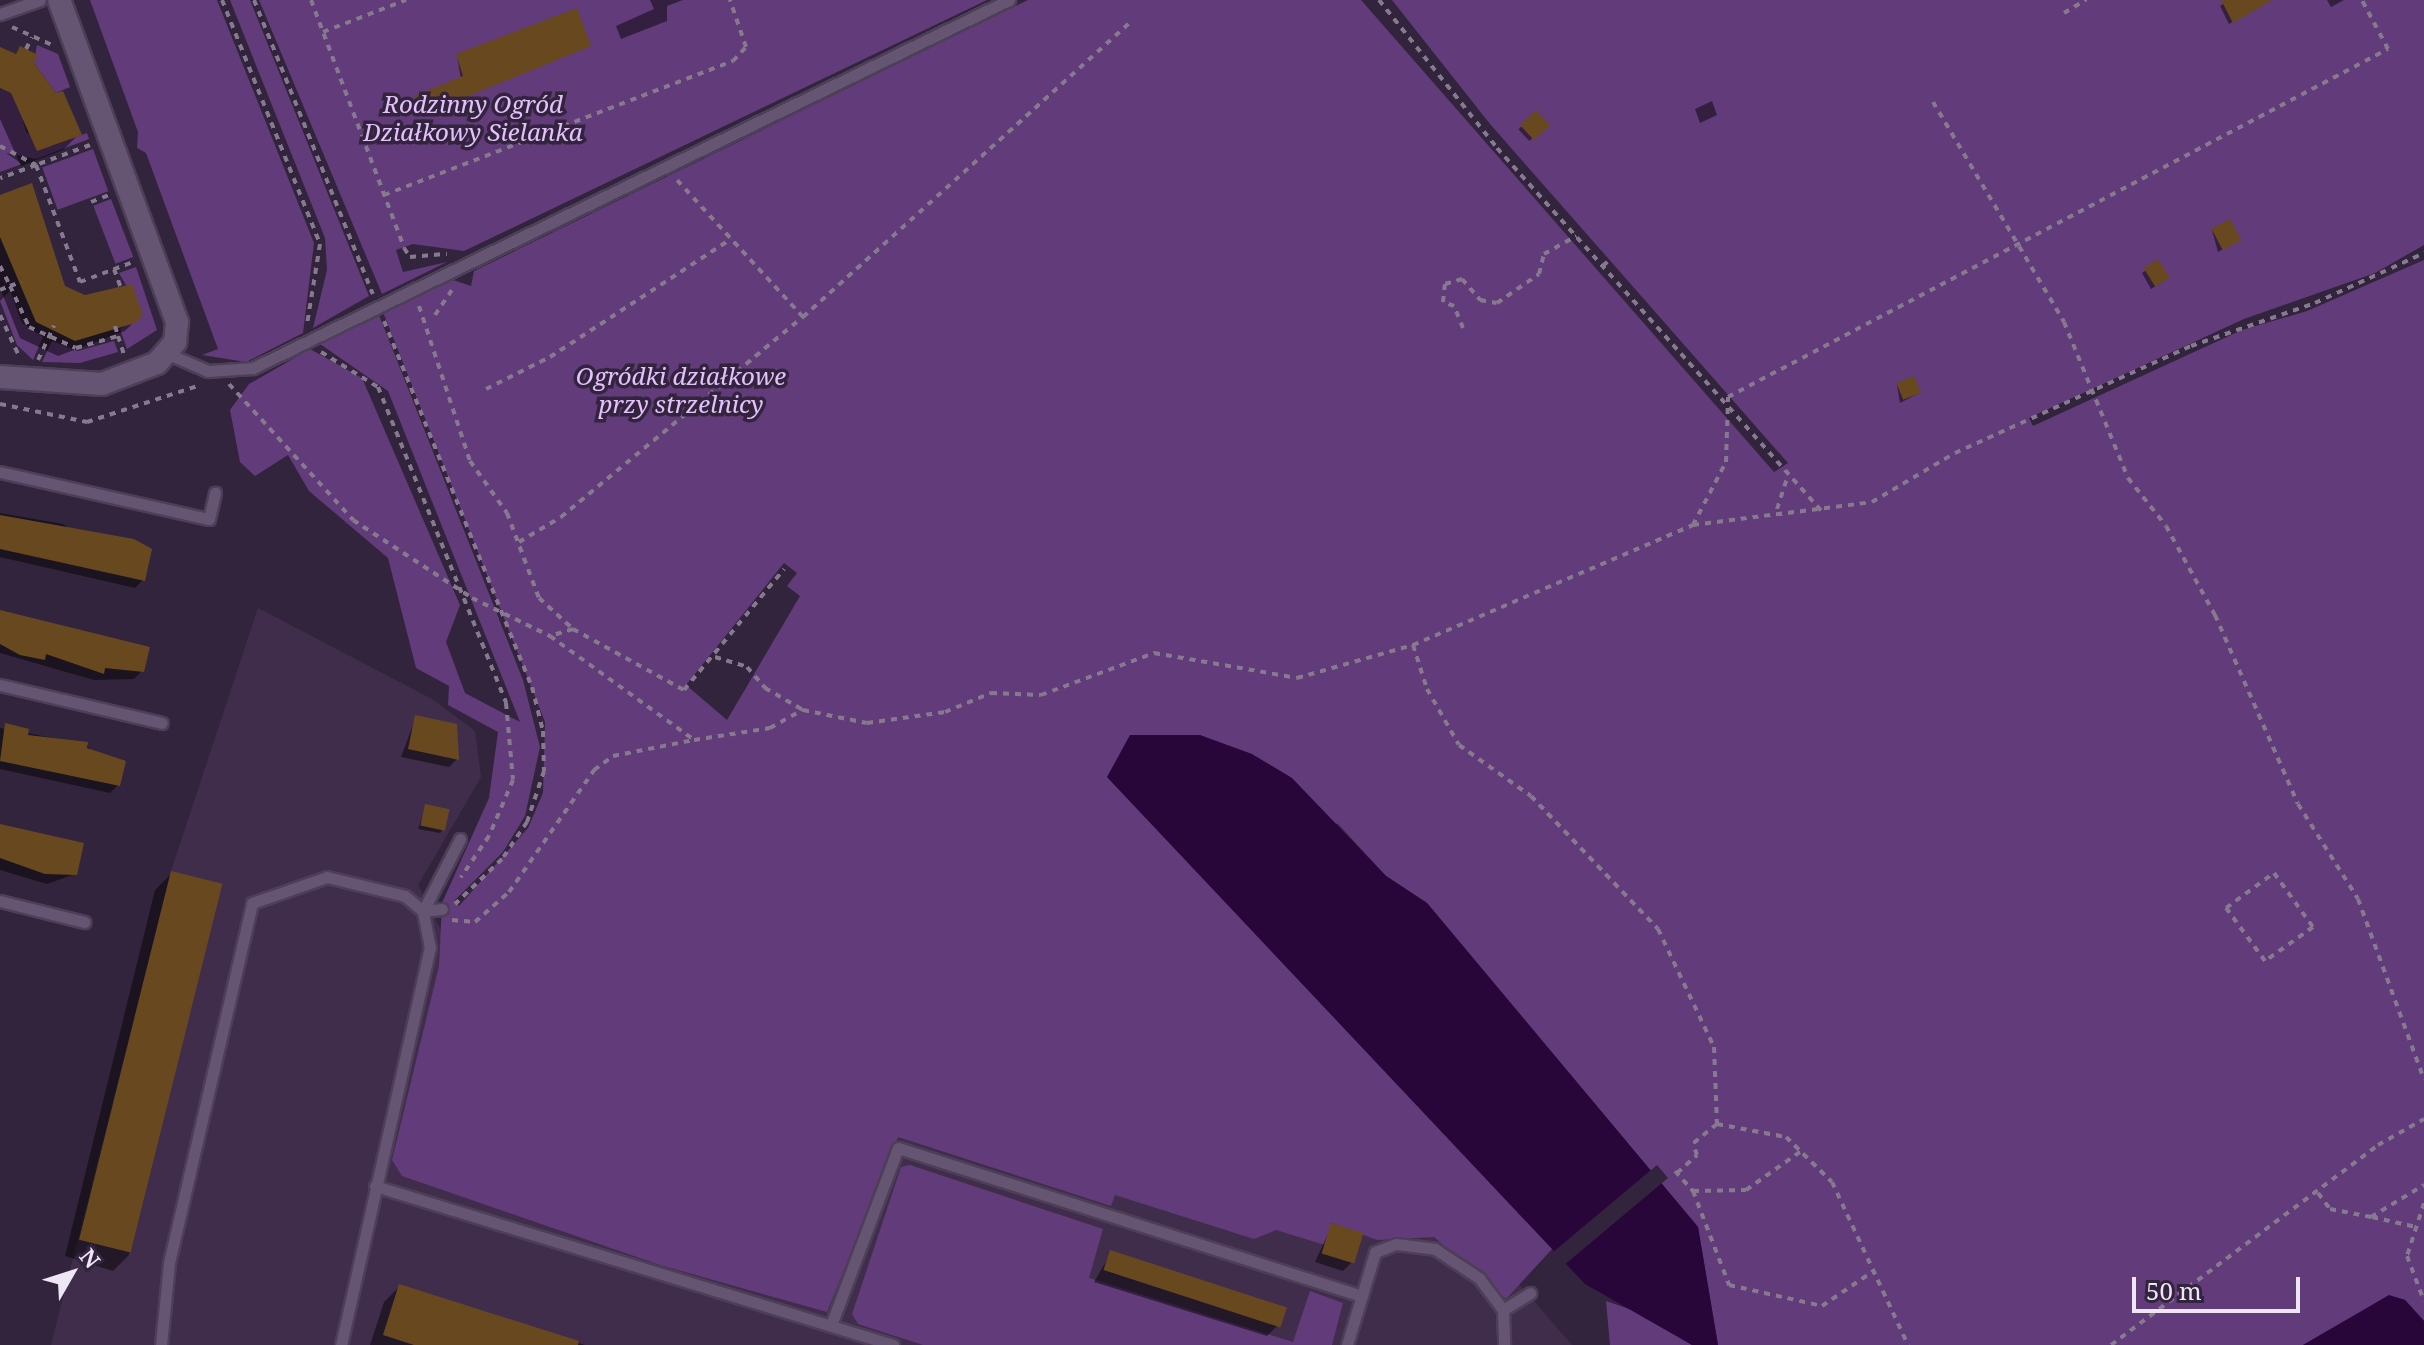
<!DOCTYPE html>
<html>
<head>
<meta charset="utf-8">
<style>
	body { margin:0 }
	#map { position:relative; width:2424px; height:1345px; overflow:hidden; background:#33243d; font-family:"Noto Serif",serif }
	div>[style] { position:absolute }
	.built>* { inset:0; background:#402d4b }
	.green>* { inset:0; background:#623b7a; transform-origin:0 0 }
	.water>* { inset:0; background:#28063a }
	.pier>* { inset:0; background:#33243d; transform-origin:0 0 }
	.shadow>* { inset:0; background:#0007; transform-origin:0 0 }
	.building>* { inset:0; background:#68491f; transform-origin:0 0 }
	.path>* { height:4px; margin-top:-2px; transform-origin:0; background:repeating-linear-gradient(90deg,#877a8f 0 6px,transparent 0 12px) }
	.roads { filter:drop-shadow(2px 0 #4d3f57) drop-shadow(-2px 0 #4d3f57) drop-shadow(0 2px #4d3f57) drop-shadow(0 -2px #4d3f57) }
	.service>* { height:11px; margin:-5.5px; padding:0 5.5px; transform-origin:5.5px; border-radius:5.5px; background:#665473 }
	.minor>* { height:22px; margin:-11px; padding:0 11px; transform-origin:11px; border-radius:11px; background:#665473 }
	span { translate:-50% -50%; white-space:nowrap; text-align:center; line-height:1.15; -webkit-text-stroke:7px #33243d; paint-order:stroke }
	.park-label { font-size:24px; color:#e4c0fc; font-style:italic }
	.north { position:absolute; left:32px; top:1233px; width:80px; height:80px; -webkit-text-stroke:6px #33243d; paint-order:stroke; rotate:51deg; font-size:22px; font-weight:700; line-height:32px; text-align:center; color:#eee5f5 }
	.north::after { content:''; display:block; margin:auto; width:28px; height:36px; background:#eee5f5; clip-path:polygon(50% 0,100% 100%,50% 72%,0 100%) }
	.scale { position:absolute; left:2132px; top:1277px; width:168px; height:36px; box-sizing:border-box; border:4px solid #eee5f5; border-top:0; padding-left:10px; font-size:24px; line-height:28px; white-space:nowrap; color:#eee5f5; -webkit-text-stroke:6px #33243d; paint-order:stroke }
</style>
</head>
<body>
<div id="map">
	<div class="built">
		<div style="clip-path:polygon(258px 608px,432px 699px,475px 731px,481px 777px,418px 885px,473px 993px,1458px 1214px,1572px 1345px,51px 1345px,171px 871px)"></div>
	</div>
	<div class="green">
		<div style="clip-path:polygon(90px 0,217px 0,314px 243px,303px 333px,246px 362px,202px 355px,218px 349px,146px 153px,137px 148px,138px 132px)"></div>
		<div style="clip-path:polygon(230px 0,250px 0,369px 296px,313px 328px,327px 270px,325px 238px)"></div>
		<div style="clip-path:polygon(259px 0,987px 0,464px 251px,413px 244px,396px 250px,403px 272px,447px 262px,382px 294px)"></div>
		<div style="clip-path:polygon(evenodd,1028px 0,1361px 0,1774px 472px,1788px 463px,1490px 124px,1392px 0,2424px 0,2424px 245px,2375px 273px,2244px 319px,2029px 418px,2033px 426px,2242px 330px,2307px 311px,2424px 260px,2424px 1321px,2405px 1300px,2389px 1296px,2303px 1345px,1718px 1345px,1698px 1227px,1427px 903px,1386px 876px,1338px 824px,1108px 778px,1553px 1248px,1506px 1299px,1434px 1237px,1377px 1240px,1332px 1223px,1325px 1245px,1276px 1230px,1254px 1239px,1115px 1195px,1111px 1206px,898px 1137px,827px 1312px,660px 1265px,402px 1176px,392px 1160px,439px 966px,442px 903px,489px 798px,498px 732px,448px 705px,449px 686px,416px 668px,388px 558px,309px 491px,288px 455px,255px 476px,240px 462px,230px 410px,249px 384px,310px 349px,362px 378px,460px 605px,446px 642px,465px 693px,520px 722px,388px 391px,320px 344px,379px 315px,523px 680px,540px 747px,525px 816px,503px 852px,455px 900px,459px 906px,528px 828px,543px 793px,545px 722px,383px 312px,450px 279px,471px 286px,474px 271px,1028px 0,784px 563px,797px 573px,787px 586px,800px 596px,727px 720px,686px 685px,784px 563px)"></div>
		<div style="clip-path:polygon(37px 45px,58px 54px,70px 87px,56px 93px,34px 63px)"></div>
		<div style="clip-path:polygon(0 88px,17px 95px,26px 132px,52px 146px,87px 133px,89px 139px,36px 159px,6px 153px,22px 164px,0 172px)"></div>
		<div style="left:93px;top:149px;width:45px;height:54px;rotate:70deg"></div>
		<div style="left:111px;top:199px;width:62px;height:19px;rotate:69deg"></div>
		<div style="clip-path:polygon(136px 267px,157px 330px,127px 349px,120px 329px,143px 315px,119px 273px)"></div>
		<div style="clip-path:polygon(10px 291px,22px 323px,43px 337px,33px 360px,17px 345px,0 301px)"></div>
		<div style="clip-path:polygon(52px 341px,78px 351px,114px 341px,118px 352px,80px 363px,42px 362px)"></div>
		<div style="clip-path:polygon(910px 1165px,1103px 1229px,1089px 1278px,1293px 1342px,1310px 1291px,1343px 1303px,1332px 1345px,923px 1345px,858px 1324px,852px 1314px,901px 1167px)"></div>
		<div style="clip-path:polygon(1606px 1301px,1652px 1317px,1692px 1345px,1610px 1345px)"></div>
	</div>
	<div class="water">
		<div style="clip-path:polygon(1130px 735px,1200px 735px,1252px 754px,1292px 778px,1386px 876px,1427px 903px,1698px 1227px,1718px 1345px,1692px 1345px,1585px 1284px,1107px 777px)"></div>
		<div style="clip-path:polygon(2389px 1295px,2405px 1300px,2424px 1321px,2424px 1345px,2303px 1345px)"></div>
	</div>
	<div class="pier">
		<div style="left:1657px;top:1165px;width:17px;height:137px;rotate:50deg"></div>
	</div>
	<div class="shadow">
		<div style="clip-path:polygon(650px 0,683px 0,667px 6px,667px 21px,621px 39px,616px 26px,654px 9px)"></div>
		<div style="clip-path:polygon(2229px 0,2241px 0,2248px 13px,2229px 24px,2220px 6px)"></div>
		<div style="clip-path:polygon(2327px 0,2344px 0,2331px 7px)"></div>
		<div style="clip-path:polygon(589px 45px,418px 117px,412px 101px,461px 79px,457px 56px)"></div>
		<div style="clip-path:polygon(0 49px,14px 55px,20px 49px,79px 134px,63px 150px,21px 166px,0 119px)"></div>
		<div style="clip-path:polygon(1712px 101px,1717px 115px,1700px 123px,1695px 109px)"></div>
		<div style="left:1536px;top:113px;width:16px;height:24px;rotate:47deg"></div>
		<div style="clip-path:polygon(0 200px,63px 287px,141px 315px,125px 331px,58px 356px,20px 338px,0 288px)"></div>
		<div style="clip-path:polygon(2212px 230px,2238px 240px,2218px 252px)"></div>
		<div style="clip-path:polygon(2158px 262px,2164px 281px,2151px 289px,2142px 273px)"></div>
		<div style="clip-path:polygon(1897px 385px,1919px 393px,1900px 403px)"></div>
		<div style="clip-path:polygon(0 513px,63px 524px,143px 580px,135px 588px,0 557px)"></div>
		<div style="clip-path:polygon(0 613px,142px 671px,134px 679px,94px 680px,0 653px)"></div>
		<div style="clip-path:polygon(416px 717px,457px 759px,449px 767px,401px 757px)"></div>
		<div style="clip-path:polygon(0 728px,86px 744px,118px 785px,110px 793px,0 769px)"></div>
		<div style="clip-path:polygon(426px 806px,443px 829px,440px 833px,418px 829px)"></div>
		<div style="clip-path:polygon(0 826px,75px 874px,47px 884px,0 870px)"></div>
		<div style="clip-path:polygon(171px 874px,129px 1255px,113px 1271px,65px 1256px,155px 890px)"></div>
		<div style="clip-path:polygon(1332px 1225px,1351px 1263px,1343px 1271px,1315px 1262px)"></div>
		<div style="clip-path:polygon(1111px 1253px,1279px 1324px,1267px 1336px,1094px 1282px)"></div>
		<div style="clip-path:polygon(400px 1286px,585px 1345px,370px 1345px,384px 1302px)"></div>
	</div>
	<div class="building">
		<div style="clip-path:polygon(2221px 0,2272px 0,2233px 23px)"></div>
		<div style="clip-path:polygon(577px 8px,591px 46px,422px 115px,414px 96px,463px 76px,456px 54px)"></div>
		<div style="clip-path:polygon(20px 46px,38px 55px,34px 63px,56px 93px,63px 91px,82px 135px,37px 151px,11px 93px,0 88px,0 47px,16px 54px)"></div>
		<div style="left:1536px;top:110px;width:21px;height:22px;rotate:47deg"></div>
		<div style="clip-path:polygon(32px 183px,65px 286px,85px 295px,132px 284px,143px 315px,135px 323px,75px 341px,36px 322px,0 237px,0 195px)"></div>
		<div style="left:2230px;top:219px;width:24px;height:21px;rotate:62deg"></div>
		<div style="left:2158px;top:259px;width:22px;height:17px;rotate:58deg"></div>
		<div style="left:1914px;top:376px;width:18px;height:19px;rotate:68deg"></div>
		<div style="clip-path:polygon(0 515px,134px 539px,152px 549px,145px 581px,0 549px)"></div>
		<div style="clip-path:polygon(0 610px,150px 647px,144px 672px,105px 668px,104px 674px,46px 654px,45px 660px,20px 655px,0 644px)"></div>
		<div style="clip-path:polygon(415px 715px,457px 724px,459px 760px,408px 749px)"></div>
		<div style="clip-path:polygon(5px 723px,29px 729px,28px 735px,88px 742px,87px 748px,126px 761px,120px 786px,0 761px)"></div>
		<div style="left:425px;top:804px;width:25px;height:22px;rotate:12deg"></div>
		<div style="clip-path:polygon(0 824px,84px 843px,77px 875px,45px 874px,0 858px)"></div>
		<div style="left:171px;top:871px;width:53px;height:380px;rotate:14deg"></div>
		<div style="left:1331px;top:1223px;width:34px;height:32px;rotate:17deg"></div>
		<div style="left:1110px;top:1250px;width:186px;height:21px;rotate:18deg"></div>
		<div style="clip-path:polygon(399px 1284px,579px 1341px,578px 1345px,414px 1345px,383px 1335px)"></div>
	</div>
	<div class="path">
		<div style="left:222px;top:0;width:263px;rotate:68.1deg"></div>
		<div style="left:320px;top:244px;width:81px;rotate:99.2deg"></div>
		<div style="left:254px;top:0;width:317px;rotate:68deg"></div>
		<div style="left:311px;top:0;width:265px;rotate:69.4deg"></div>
		<div style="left:404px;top:248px;width:11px;rotate:56deg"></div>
		<div style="left:410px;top:257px;width:37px;rotate:-5deg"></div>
		<div style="left:1379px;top:0;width:189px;rotate:51.4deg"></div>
		<div style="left:1497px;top:148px;width:489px;rotate:48.2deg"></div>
		<div style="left:2064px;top:13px;width:26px;rotate:-31deg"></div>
		<div style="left:12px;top:27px;width:44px;rotate:24.2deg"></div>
		<div style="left:323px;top:32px;width:89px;rotate:-21.1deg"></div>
		<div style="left:26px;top:49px;width:13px;rotate:-63deg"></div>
		<div style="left:1933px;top:102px;width:256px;rotate:59.2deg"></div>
		<div style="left:2064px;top:322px;width:169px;rotate:67.7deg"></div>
		<div style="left:2128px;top:478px;width:61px;rotate:51.6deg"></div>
		<div style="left:2166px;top:526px;width:102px;rotate:61.2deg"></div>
		<div style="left:2215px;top:615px;width:206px;rotate:66.3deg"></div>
		<div style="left:2298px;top:804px;width:112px;rotate:57.7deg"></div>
		<div style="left:2358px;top:899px;width:192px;rotate:69.9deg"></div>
		<div style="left:90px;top:145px;width:58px;rotate:159.7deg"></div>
		<div style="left:36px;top:165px;width:125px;rotate:69.4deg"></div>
		<div style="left:80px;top:282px;width:57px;rotate:-20.7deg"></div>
		<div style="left:0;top:146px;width:41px;rotate:27.8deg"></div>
		<div style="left:36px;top:165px;width:38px;rotate:160deg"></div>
		<div style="left:384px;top:195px;width:374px;rotate:-21deg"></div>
		<div style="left:733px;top:61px;width:19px;rotate:-47deg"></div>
		<div style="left:746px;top:47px;width:50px;rotate:-108.8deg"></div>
		<div style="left:91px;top:202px;width:19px;rotate:-21deg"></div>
		<div style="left:0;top:266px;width:22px;rotate:63deg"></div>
		<div style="left:10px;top:286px;width:12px;rotate:-20deg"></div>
		<div style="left:1603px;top:266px;width:8px;rotate:-45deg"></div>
		<div style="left:114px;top:269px;width:20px;rotate:70deg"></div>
		<div style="left:0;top:290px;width:11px;rotate:-22deg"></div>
		<div style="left:10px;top:286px;width:45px;rotate:65.1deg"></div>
		<div style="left:29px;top:327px;width:51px;rotate:24.1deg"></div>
		<div style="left:76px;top:348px;width:44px;rotate:-15.9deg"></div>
		<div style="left:118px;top:336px;width:19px;rotate:72deg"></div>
		<div style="left:419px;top:306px;width:163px;rotate:71.8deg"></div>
		<div style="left:470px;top:461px;width:64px;rotate:54.6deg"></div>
		<div style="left:507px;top:513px;width:91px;rotate:69.4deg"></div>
		<div style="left:539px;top:598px;width:46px;rotate:42.4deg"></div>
		<div style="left:573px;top:629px;width:127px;rotate:28.8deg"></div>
		<div style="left:684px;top:690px;width:157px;rotate:-50.4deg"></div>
		<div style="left:0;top:315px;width:45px;rotate:65.1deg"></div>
		<div style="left:435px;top:315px;width:30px;rotate:-56deg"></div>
		<div style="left:803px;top:317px;width:443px;rotate:-42deg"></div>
		<div style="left:384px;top:321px;width:395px;rotate:68deg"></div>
		<div style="left:532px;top:687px;width:45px;rotate:76deg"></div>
		<div style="left:543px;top:731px;width:40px;rotate:88.6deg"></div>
		<div style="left:544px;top:771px;width:54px;rotate:108.4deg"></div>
		<div style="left:527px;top:822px;width:45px;rotate:124deg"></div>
		<div style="left:502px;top:859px;width:65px;rotate:136.2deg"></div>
		<div style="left:115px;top:326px;width:10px;rotate:73deg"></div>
		<div style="left:1463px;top:328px;width:24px;rotate:-112deg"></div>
		<div style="left:1454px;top:306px;width:12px;rotate:-160deg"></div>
		<div style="left:1443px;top:302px;width:18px;rotate:-84deg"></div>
		<div style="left:1445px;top:284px;width:18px;rotate:-16deg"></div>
		<div style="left:1462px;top:279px;width:28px;rotate:49deg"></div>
		<div style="left:1480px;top:300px;width:17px;rotate:10deg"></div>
		<div style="left:1497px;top:303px;width:51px;rotate:-34.6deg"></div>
		<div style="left:1539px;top:274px;width:21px;rotate:-76deg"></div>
		<div style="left:1544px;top:254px;width:37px;rotate:-29deg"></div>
		<div style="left:321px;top:352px;width:67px;rotate:31.6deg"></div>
		<div style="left:378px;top:387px;width:341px;rotate:67.9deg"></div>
		<div style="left:506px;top:703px;width:77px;rotate:84.8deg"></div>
		<div style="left:513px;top:780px;width:61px;rotate:113.2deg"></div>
		<div style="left:489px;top:836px;width:50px;rotate:124.3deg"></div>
		<div style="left:38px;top:360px;width:38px;rotate:-65deg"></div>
		<div style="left:229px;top:384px;width:184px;rotate:47.6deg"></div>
		<div style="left:353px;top:520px;width:142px;rotate:33.2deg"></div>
		<div style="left:472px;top:598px;width:87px;rotate:26deg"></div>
		<div style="left:486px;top:389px;width:72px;rotate:-26.6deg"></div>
		<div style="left:550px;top:357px;width:216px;rotate:-33.1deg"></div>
		<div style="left:0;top:404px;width:89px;rotate:11.7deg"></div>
		<div style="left:87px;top:422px;width:119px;rotate:-18.1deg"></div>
		<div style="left:1777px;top:509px;width:36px;rotate:-72deg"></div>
		<div style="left:1693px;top:525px;width:180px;rotate:-7.3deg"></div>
		<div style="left:1872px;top:502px;width:96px;rotate:-30.6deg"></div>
		<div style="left:1955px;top:453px;width:259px;rotate:-24.4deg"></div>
		<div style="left:2191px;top:346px;width:131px;rotate:-19.1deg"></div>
		<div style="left:2315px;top:303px;width:120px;rotate:-24.6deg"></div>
		<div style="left:519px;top:542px;width:49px;rotate:-30.8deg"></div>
		<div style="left:561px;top:517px;width:314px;rotate:-39.6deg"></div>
		<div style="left:803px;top:317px;width:186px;rotate:-132.6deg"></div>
		<div style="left:573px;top:629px;width:24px;rotate:163deg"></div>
		<div style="left:550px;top:636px;width:178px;rotate:35.8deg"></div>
		<div style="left:694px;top:740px;width:77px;rotate:-9deg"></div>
		<div style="left:770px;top:728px;width:38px;rotate:-29deg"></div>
		<div style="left:1413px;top:645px;width:46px;rotate:72.3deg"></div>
		<div style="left:1427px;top:689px;width:64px;rotate:60.3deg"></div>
		<div style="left:1459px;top:745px;width:88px;rotate:35.3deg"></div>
		<div style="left:1531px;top:796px;width:184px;rotate:46.3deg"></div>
		<div style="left:1658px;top:929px;width:131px;rotate:64.6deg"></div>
		<div style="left:1714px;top:1047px;width:77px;rotate:87.8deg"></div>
		<div style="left:1717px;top:1124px;width:35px;rotate:141deg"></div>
		<div style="left:715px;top:657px;width:34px;rotate:17deg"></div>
		<div style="left:747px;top:667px;width:28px;rotate:49deg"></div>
		<div style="left:765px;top:688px;width:44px;rotate:30.1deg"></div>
		<div style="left:803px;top:710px;width:65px;rotate:11.5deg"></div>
		<div style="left:867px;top:723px;width:79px;rotate:-8deg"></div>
		<div style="left:945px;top:712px;width:50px;rotate:-22.4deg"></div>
		<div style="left:991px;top:693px;width:50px;rotate:2.3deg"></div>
		<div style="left:1041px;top:695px;width:121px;rotate:-20.4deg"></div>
		<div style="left:1154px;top:653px;width:145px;rotate:9.9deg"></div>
		<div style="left:1297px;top:678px;width:121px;rotate:-15.9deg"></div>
		<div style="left:1413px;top:645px;width:305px;rotate:-23.2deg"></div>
		<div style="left:1693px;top:525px;width:71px;rotate:-62.4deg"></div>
		<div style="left:1726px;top:462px;width:65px;rotate:-88.2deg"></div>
		<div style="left:1728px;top:397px;width:746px;rotate:-27.8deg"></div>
		<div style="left:2388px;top:49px;width:55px;rotate:-118deg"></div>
		<div style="left:2274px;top:873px;width:67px;rotate:54.2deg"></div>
		<div style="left:2313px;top:927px;width:59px;rotate:144.7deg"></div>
		<div style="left:2265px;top:961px;width:66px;rotate:-126.3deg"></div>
		<div style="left:2226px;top:908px;width:59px;rotate:-36.1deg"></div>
		<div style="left:452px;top:920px;width:23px;rotate:5deg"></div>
		<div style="left:475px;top:922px;width:45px;rotate:-41.4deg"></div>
		<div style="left:509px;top:892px;width:149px;rotate:-55.1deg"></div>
		<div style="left:594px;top:770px;width:24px;rotate:-36deg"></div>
		<div style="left:613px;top:756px;width:83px;rotate:-11.2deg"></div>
		<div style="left:1717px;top:1124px;width:70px;rotate:10.7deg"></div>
		<div style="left:1786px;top:1137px;width:64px;rotate:44.4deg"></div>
		<div style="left:1832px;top:1182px;width:180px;rotate:65deg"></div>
		<div style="left:1675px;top:1171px;width:27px;rotate:48deg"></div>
		<div style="left:1693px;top:1191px;width:101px;rotate:69deg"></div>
		<div style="left:1729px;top:1285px;width:95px;rotate:12.7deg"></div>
		<div style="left:1822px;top:1306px;width:64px;rotate:-34.2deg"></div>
		<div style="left:1677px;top:1173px;width:27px;rotate:-42deg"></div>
		<div style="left:1697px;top:1155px;width:12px;rotate:-110deg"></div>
		<div style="left:1693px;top:1191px;width:53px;rotate:-1.1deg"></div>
		<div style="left:1746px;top:1190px;width:67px;rotate:-35.3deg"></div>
		<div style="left:2318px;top:1193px;width:20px;rotate:53deg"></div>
		<div style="left:2330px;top:1209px;width:42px;rotate:11deg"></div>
		<div style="left:2371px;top:1217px;width:62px;rotate:-31.1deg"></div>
		<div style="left:2424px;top:1203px;width:56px;rotate:107.8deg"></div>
		<div style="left:2407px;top:1256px;width:48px;rotate:69.3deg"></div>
		<div style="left:2372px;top:1217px;width:45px;rotate:12.8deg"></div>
		<div style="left:2111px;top:1345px;width:334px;rotate:-36.8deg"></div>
		<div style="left:2378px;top:1145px;width:53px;rotate:-29.5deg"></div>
	</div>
	<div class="roads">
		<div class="service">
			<div style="left:0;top:14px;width:42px;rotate:-19.3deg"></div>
			<div style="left:166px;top:353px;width:46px;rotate:23.2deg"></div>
			<div style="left:208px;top:371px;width:45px;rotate:-3.8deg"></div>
			<div style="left:253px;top:368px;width:841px;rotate:-25.96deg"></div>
			<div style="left:0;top:472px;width:214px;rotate:12.7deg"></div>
			<div style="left:209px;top:519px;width:27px;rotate:-77deg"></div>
			<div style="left:0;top:685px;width:166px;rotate:13.2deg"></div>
			<div style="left:0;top:901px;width:87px;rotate:14deg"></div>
			<div style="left:375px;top:1186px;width:542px;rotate:17.06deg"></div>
			<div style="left:1503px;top:1310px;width:32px;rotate:-32deg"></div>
			<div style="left:831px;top:1325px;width:189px;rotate:-69.3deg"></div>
			<div style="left:898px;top:1148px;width:487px;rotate:17.7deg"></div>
			<div style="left:161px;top:1345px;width:82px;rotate:-84.4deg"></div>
			<div style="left:169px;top:1263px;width:369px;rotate:-77deg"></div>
			<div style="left:252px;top:903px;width:79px;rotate:-19.1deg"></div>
			<div style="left:327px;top:877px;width:80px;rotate:13.7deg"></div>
			<div style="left:405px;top:896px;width:23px;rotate:40deg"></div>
			<div style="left:423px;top:911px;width:81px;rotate:-62.8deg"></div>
			<div style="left:341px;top:1345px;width:407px;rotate:-77.4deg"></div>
			<div style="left:430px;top:948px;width:38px;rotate:-101deg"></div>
			<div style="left:423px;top:911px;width:19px;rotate:-6deg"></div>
			<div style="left:1347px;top:1345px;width:97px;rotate:-73.2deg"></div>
			<div style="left:1375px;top:1252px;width:22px;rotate:-21deg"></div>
			<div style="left:1396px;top:1244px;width:39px;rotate:7deg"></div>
			<div style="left:1435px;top:1249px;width:53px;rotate:33.4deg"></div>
			<div style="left:1479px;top:1278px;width:40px;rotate:53deg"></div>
			<div style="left:1503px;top:1310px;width:35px;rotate:88deg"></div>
		</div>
		<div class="minor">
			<div style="left:0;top:377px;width:102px;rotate:3.9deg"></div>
			<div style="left:102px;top:384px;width:59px;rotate:-20.9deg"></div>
			<div style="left:157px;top:363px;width:28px;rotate:-49deg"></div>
			<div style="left:175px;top:342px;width:20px;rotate:-84deg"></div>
			<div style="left:177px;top:322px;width:343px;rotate:-110.1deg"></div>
		</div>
	</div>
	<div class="park-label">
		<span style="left:473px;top:118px">Rodzinny Ogród<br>Działkowy Sielanka</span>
		<span style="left:681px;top:390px">Ogródki działkowe<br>przy strzelnicy</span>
	</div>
	<div class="north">N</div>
	<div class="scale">50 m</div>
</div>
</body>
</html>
